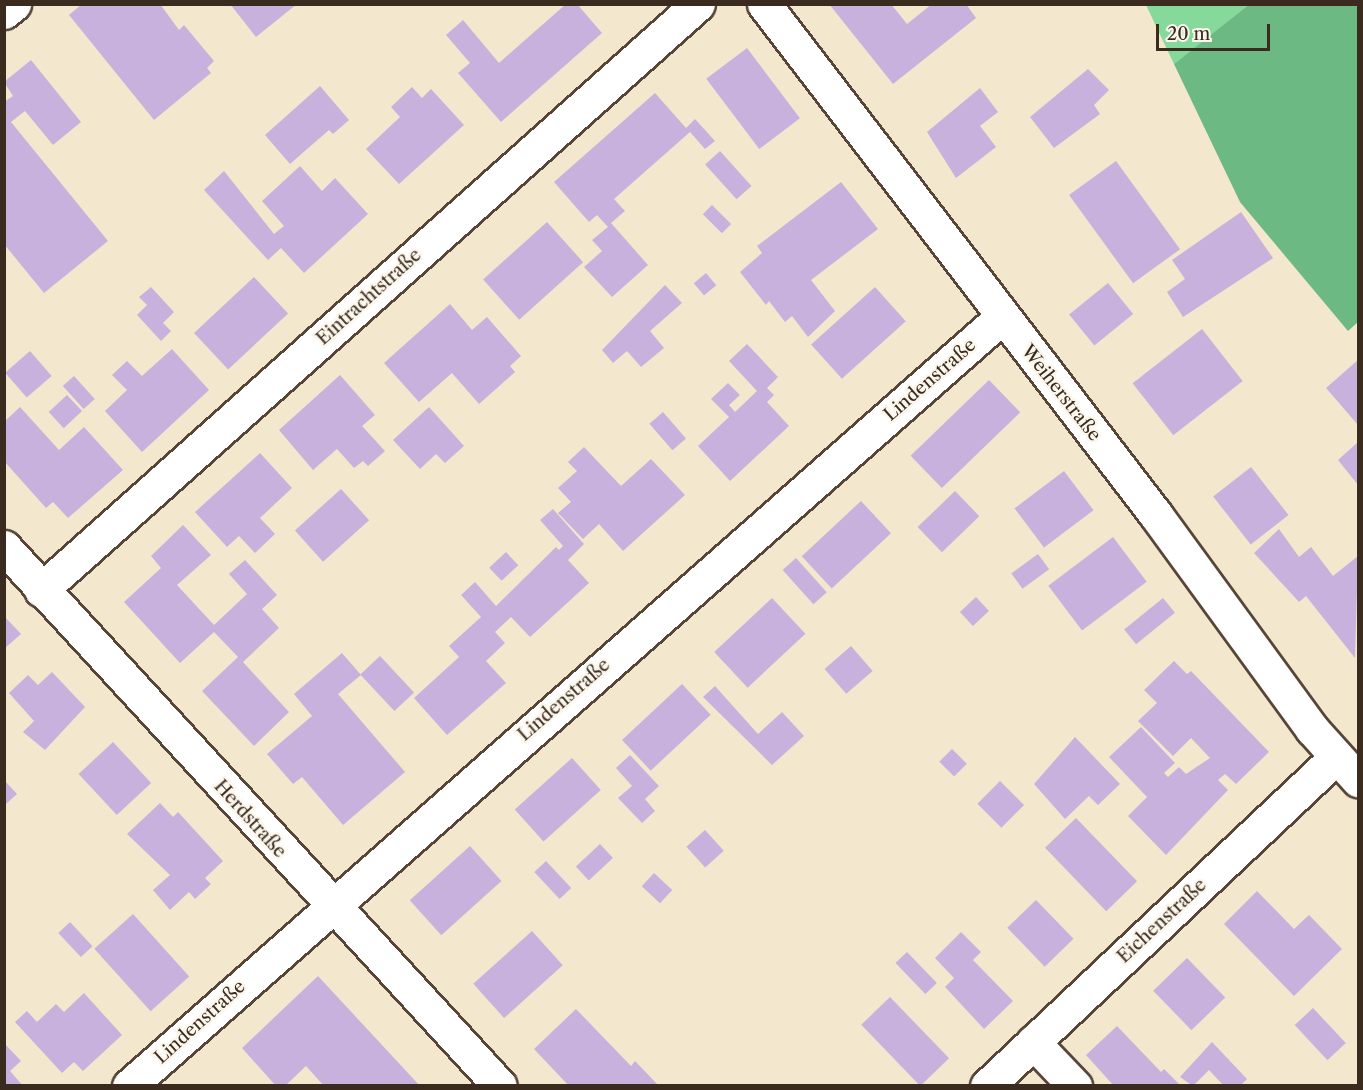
<!DOCTYPE html>
<html>
<head>
<meta charset="utf-8">
<style>
	body { margin:0 }
	#map { position:relative; width:1363px; height:1090px; overflow:hidden; background:#f3e7ce; font-family:"Libre Caslon Text",serif }
	div>[style] { position:absolute }
	.green>* { inset:0; background:#85d99b }
	.forest>* { inset:0; background:#6cb983 }
	.building>* { inset:0; background:#c8b2dd; transform-origin:0 0 }
	.roads { filter:drop-shadow(2px 0 #574638) drop-shadow(-2px 0 #574638) drop-shadow(0 2px #574638) drop-shadow(0 -2px #574638) }
	.street>* { height:33px; margin:-16.5px; padding:0 16.5px; transform-origin:16.5px; border-radius:16.5px; background:#fff }
	span { translate:-50% -50%; white-space:nowrap; text-align:center; line-height:1.15; -webkit-text-stroke:5px #fbf7ec; paint-order:stroke }
	.street-label { font-size:18px; color:#3b2a1e }
	.frame { position:absolute; inset:0; border:6px solid #3b2a1e; pointer-events:none }
	.scale { position:absolute; left:1156px; top:24px; width:114px; height:27px; box-sizing:border-box; border:3px solid #3b2a1e; border-top:0; padding-left:8px; font-size:18px; line-height:21px; white-space:nowrap; color:#3b2a1e; -webkit-text-stroke:4px #fbf7ec; paint-order:stroke }
</style>
</head>
<body>
<div id="map">
	<div class="green">
		<div style="clip-path:polygon(1146px 5px,1250px 5px,1174px 64px)"></div>
	</div>
	<div class="forest">
		<div style="clip-path:polygon(1250px 4px,1358px 5px,1358px 322px,1348px 331px,1240px 202px,1174px 64px)"></div>
	</div>
	<div class="building">
		<div style="clip-path:polygon(82px 4px,160px 4px,179px 30px,184px 25px,214px 61px,207px 68px,211px 73px,154px 120px,69px 15px)"></div>
		<div style="clip-path:polygon(230px 4px,297px 4px,256px 37px)"></div>
		<div style="clip-path:polygon(566px 4px,577px 4px,602px 33px,501px 122px,458px 73px,470px 63px,446px 35px,463px 20px,499px 63px)"></div>
		<div style="clip-path:polygon(829px 4px,891px 4px,907px 24px,932px 4px,966px 4px,976px 18px,893px 84px)"></div>
		<div style="left:747px;top:48px;width:88px;height:51px;rotate:53deg"></div>
		<div style="clip-path:polygon(31px 60px,81px 122px,53px 145px,25px 111px,11px 122px,108px 241px,44px 293px,4px 244px,4px 102px,13px 96px,4px 82px)"></div>
		<div style="clip-path:polygon(1088px 69px,1109px 90px,1094px 105px,1100px 114px,1054px 148px,1030px 117px)"></div>
		<div style="clip-path:polygon(320px 86px,349px 120px,333px 134px,329px 130px,290px 164px,265px 135px)"></div>
		<div style="clip-path:polygon(412px 87px,422px 98px,431px 89px,464px 125px,399px 184px,366px 149px,400px 117px,391px 107px)"></div>
		<div style="clip-path:polygon(980px 88px,998px 112px,980px 126px,996px 147px,956px 178px,927px 132px)"></div>
		<div style="clip-path:polygon(655px 93px,686px 128px,695px 119px,715px 141px,705px 149px,690px 132px,614px 199px,625px 211px,611px 223px,648px 265px,612px 297px,584px 267px,602px 251px,592px 240px,608px 227px,597px 215px,589px 222px,554px 182px)"></div>
		<div style="left:720px;top:151px;width:47px;height:20px;rotate:48deg"></div>
		<div style="left:1116px;top:161px;width:109px;height:58px;rotate:54deg"></div>
		<div style="clip-path:polygon(300px 166px,322px 191px,335px 178px,368px 214px,304px 273px,281px 248px,268px 260px,204px 190px,224px 171px,274px 234px,284px 226px,262px 201px)"></div>
		<div style="clip-path:polygon(841px 182px,878px 229px,811px 280px,835px 311px,808px 337px,792px 316px,785px 322px,769px 301px,766px 305px,740px 272px,762px 253px,757px 246px)"></div>
		<div style="left:712px;top:205px;width:27px;height:13px;rotate:45deg"></div>
		<div style="clip-path:polygon(1241px 212px,1273px 258px,1183px 317px,1167px 292px,1185px 279px,1172px 260px)"></div>
		<div style="left:547px;top:222px;width:54px;height:86px;rotate:48deg"></div>
		<div style="left:706px;top:273px;width:16px;height:16px;rotate:50deg"></div>
		<div style="left:254px;top:277px;width:50px;height:82px;rotate:47deg"></div>
		<div style="left:1108px;top:283px;width:40px;height:50px;rotate:51deg"></div>
		<div style="clip-path:polygon(665px 285px,682px 303px,650px 331px,664px 348px,641px 367px,627px 351px,613px 363px,602px 350px)"></div>
		<div style="clip-path:polygon(151px 287px,174px 312px,163px 323px,171px 331px,161px 341px,137px 315px,147px 305px,139px 297px)"></div>
		<div style="left:875px;top:287px;width:46px;height:86px;rotate:48deg"></div>
		<div style="clip-path:polygon(450px 304px,472px 330px,487px 317px,521px 356px,510px 366px,515px 372px,479px 404px,452px 373px,419px 402px,384px 363px)"></div>
		<div style="left:1202px;top:329px;width:66px;height:88px;rotate:52deg"></div>
		<div style="clip-path:polygon(747px 344px,778px 377px,767px 388px,774px 395px,767px 402px,789px 426px,730px 481px,698px 446px,729px 417px,711px 399px,728px 383px,740px 395px,729px 405px,735px 412px,757px 391px,729px 361px)"></div>
		<div style="clip-path:polygon(172px 349px,209px 390px,142px 452px,105px 411px,127px 390px,112px 375px,127px 361px,142px 376px)"></div>
		<div style="left:30px;top:351px;width:33px;height:33px;rotate:49deg"></div>
		<div style="clip-path:polygon(1358px 360px,1358px 425px,1326px 388px)"></div>
		<div style="clip-path:polygon(340px 375px,375px 415px,362px 426px,385px 451px,368px 466px,363px 461px,354px 468px,337px 449px,313px 470px,279px 430px)"></div>
		<div style="left:74px;top:376px;width:31px;height:15px;rotate:48deg"></div>
		<div style="left:989px;top:380px;width:45px;height:109px;rotate:46deg"></div>
		<div style="left:67px;top:395px;width:22px;height:25px;rotate:47deg"></div>
		<div style="clip-path:polygon(20px 407px,59px 450px,84px 427px,123px 470px,68px 518px,53px 502px,46px 508px,4px 461px,4px 422px)"></div>
		<div style="clip-path:polygon(429px 407px,464px 446px,445px 463px,436px 454px,420px 469px,393px 440px)"></div>
		<div style="left:663px;top:412px;width:35px;height:18px;rotate:49deg"></div>
		<div style="clip-path:polygon(1358px 442px,1358px 485px,1338px 460px)"></div>
		<div style="clip-path:polygon(584px 447px,621px 486px,651px 459px,685px 495px,623px 551px,599px 524px,583px 539px,558px 513px,571px 502px,558px 488px,577px 471px,568px 462px)"></div>
		<div style="clip-path:polygon(260px 453px,292px 488px,260px 518px,275px 534px,255px 553px,239px 536px,227px 547px,195px 512px)"></div>
		<div style="left:1251px;top:467px;width:61px;height:48px;rotate:52deg"></div>
		<div style="left:1064px;top:471px;width:49px;height:62px;rotate:53deg"></div>
		<div style="left:341px;top:489px;width:42px;height:62px;rotate:48deg"></div>
		<div style="left:955px;top:491px;width:35px;height:52px;rotate:46deg"></div>
		<div style="left:861px;top:501px;width:44px;height:81px;rotate:47deg"></div>
		<div style="clip-path:polygon(553px 509px,584px 544px,568px 560px,589px 583px,530px 637px,511px 617px,495px 632px,505px 643px,486px 661px,506px 683px,447px 735px,414px 698px,459px 657px,449px 646px,481px 617px,461px 595px,475px 582px,496px 606px,556px 547px,559px 550px,563px 546px,540px 520px)"></div>
		<div style="clip-path:polygon(183px 525px,211px 555px,177px 585px,214px 625px,247px 594px,229px 574px,245px 560px,277px 595px,262px 609px,279px 628px,243px 662px,289px 712px,254px 746px,202px 691px,238px 657px,214px 632px,180px 663px,124px 602px,161px 568px,151px 556px)"></div>
		<div style="clip-path:polygon(1279px 529px,1299px 557px,1311px 547px,1333px 576px,1358px 556px,1355px 658px,1306px 596px,1299px 602px,1254px 553px)"></div>
		<div style="left:1113px;top:537px;width:56px;height:81px;rotate:53deg"></div>
		<div style="left:506px;top:552px;width:18px;height:23px;rotate:47deg"></div>
		<div style="left:1038px;top:554px;width:19px;height:33px;rotate:54deg"></div>
		<div style="left:796px;top:558px;width:46px;height:18px;rotate:48deg"></div>
		<div style="left:976px;top:597px;width:19px;height:22px;rotate:47deg"></div>
		<div style="left:772px;top:598px;width:49px;height:79px;rotate:47deg"></div>
		<div style="left:1163px;top:598px;width:19px;height:50px;rotate:51deg"></div>
		<div style="clip-path:polygon(4px 616px,21px 634px,4px 649px)"></div>
		<div style="left:851px;top:646px;width:33px;height:35px;rotate:49deg"></div>
		<div style="clip-path:polygon(342px 653px,361px 675px,338px 694px,405px 772px,343px 825px,302px 777px,293px 784px,267px 754px,312px 716px,294px 694px)"></div>
		<div style="left:380px;top:656px;width:50px;height:27px;rotate:47deg"></div>
		<div style="clip-path:polygon(1174px 661px,1187px 674px,1191px 671px,1269px 752px,1236px 784px,1225px 774px,1218px 780px,1228px 790px,1166px 855px,1128px 816px,1147px 797px,1109px 757px,1141px 727px,1175px 763px,1164px 773px,1168px 777px,1179px 767px,1186px 774px,1210px 758px,1191px 738px,1173px 756px,1138px 721px,1157px 703px,1144px 690px)"></div>
		<div style="clip-path:polygon(52px 672px,85px 707px,45px 750px,23px 732px,34px 721px,9px 693px,28px 675px,38px 685px)"></div>
		<div style="left:682px;top:684px;width:42px;height:82px;rotate:47deg"></div>
		<div style="clip-path:polygon(715px 686px,758px 734px,782px 712px,804px 736px,772px 765px,703px 697px)"></div>
		<div style="clip-path:polygon(1075px 737px,1120px 784px,1098px 805px,1089px 796px,1065px 819px,1034px 784px)"></div>
		<div style="left:113px;top:742px;width:56px;height:47px;rotate:47deg"></div>
		<div style="left:952px;top:749px;width:21px;height:18px;rotate:45deg"></div>
		<div style="clip-path:polygon(630px 755px,659px 786px,645px 799px,655px 811px,642px 823px,618px 798px,632px 786px,616px 768px)"></div>
		<div style="left:572px;top:758px;width:43px;height:77px;rotate:48deg"></div>
		<div style="clip-path:polygon(5px 781px,17px 794px,6px 804px,5px 802px)"></div>
		<div style="left:1000px;top:781px;width:34px;height:32px;rotate:45deg"></div>
		<div style="clip-path:polygon(160px 803px,173px 817px,178px 812px,223px 861px,205px 878px,211px 884px,195px 899px,189px 892px,170px 910px,153px 890px,170px 875px,127px 834px)"></div>
		<div style="left:1076px;top:818px;width:88px;height:43px;rotate:46deg"></div>
		<div style="left:705px;top:830px;width:28px;height:25px;rotate:48deg"></div>
		<div style="left:600px;top:844px;width:19px;height:33px;rotate:47deg"></div>
		<div style="left:470px;top:846px;width:47px;height:81px;rotate:48deg"></div>
		<div style="left:546px;top:861px;width:37px;height:16px;rotate:47deg"></div>
		<div style="left:654px;top:873px;width:25px;height:18px;rotate:43deg"></div>
		<div style="clip-path:polygon(1257px 891px,1294px 929px,1309px 915px,1342px 949px,1294px 996px,1224px 924px)"></div>
		<div style="left:1036px;top:900px;width:54px;height:40px;rotate:46deg"></div>
		<div style="left:133px;top:914px;width:84px;height:52px;rotate:48deg"></div>
		<div style="left:70px;top:922px;width:33px;height:16px;rotate:47deg"></div>
		<div style="left:532px;top:931px;width:46px;height:79px;rotate:48deg"></div>
		<div style="clip-path:polygon(961px 932px,981px 952px,973px 960px,1013px 1001px,984px 1029px,945px 987px,954px 978px,935px 958px)"></div>
		<div style="left:907px;top:952px;width:43px;height:16px;rotate:46deg"></div>
		<div style="left:1187px;top:958px;width:55px;height:47px;rotate:46deg"></div>
		<div style="clip-path:polygon(318px 976px,420px 1086px,324px 1086px,306px 1066px,285px 1086px,276px 1086px,242px 1048px)"></div>
		<div style="clip-path:polygon(84px 993px,122px 1035px,83px 1071px,74px 1062px,62px 1073px,15px 1022px,27px 1011px,37px 1022px,56px 1004px,64px 1012px)"></div>
		<div style="left:890px;top:997px;width:85px;height:40px;rotate:46deg"></div>
		<div style="left:1313px;top:1008px;width:48px;height:25px;rotate:47deg"></div>
		<div style="clip-path:polygon(576px 1009px,631px 1066px,635px 1061px,659px 1086px,569px 1086px,534px 1049px)"></div>
		<div style="clip-path:polygon(1117px 1026px,1161px 1072px,1164px 1069px,1181px 1086px,1114px 1086px,1086px 1055px)"></div>
		<div style="clip-path:polygon(1212px 1042px,1247px 1079px,1240px 1086px,1224px 1086px,1209px 1070px,1193px 1086px,1180px 1077px)"></div>
		<div style="clip-path:polygon(4px 1043px,21px 1061px,10px 1071px,23px 1086px,4px 1086px)"></div>
	</div>
	<div class="roads">
		<div class="street">
			<div style="left:764px;top:4px;width:644px;rotate:52.51deg"></div>
			<div style="left:1156px;top:515px;width:265px;rotate:53.9deg"></div>
			<div style="left:1312px;top:729px;width:69px;rotate:48deg"></div>
			<div style="left:4px;top:12px;width:13px;rotate:-39deg"></div>
			<div style="left:4px;top:547px;width:732px;rotate:47.38deg"></div>
			<div style="left:41px;top:590px;width:880px;rotate:-41.73deg"></div>
			<div style="left:1033px;top:1042px;width:61px;rotate:46.3deg"></div>
			<div style="left:129px;top:1086px;width:1163px;rotate:-41.38deg"></div>
			<div style="left:987px;top:1086px;width:480px;rotate:-43.3deg"></div>
		</div>
	</div>
	<div class="street-label">
		<span style="left:369px;top:297px;rotate:-42deg">Eintrachtstraße</span>
		<span style="left:930px;top:380px;rotate:-41deg">Lindenstraße</span>
		<span style="left:1061px;top:393px;rotate:52deg">Weiherstraße</span>
		<span style="left:564px;top:700px;rotate:-41deg">Lindenstraße</span>
		<span style="left:250px;top:819px;rotate:48deg">Herdstraße</span>
		<span style="left:1162px;top:921px;rotate:-43deg">Eichenstraße</span>
		<span style="left:200px;top:1022px;rotate:-42deg">Lindenstraße</span>
	</div>
	<div class="frame"></div>
	<div class="scale">20 m</div>
</div>
</body>
</html>
